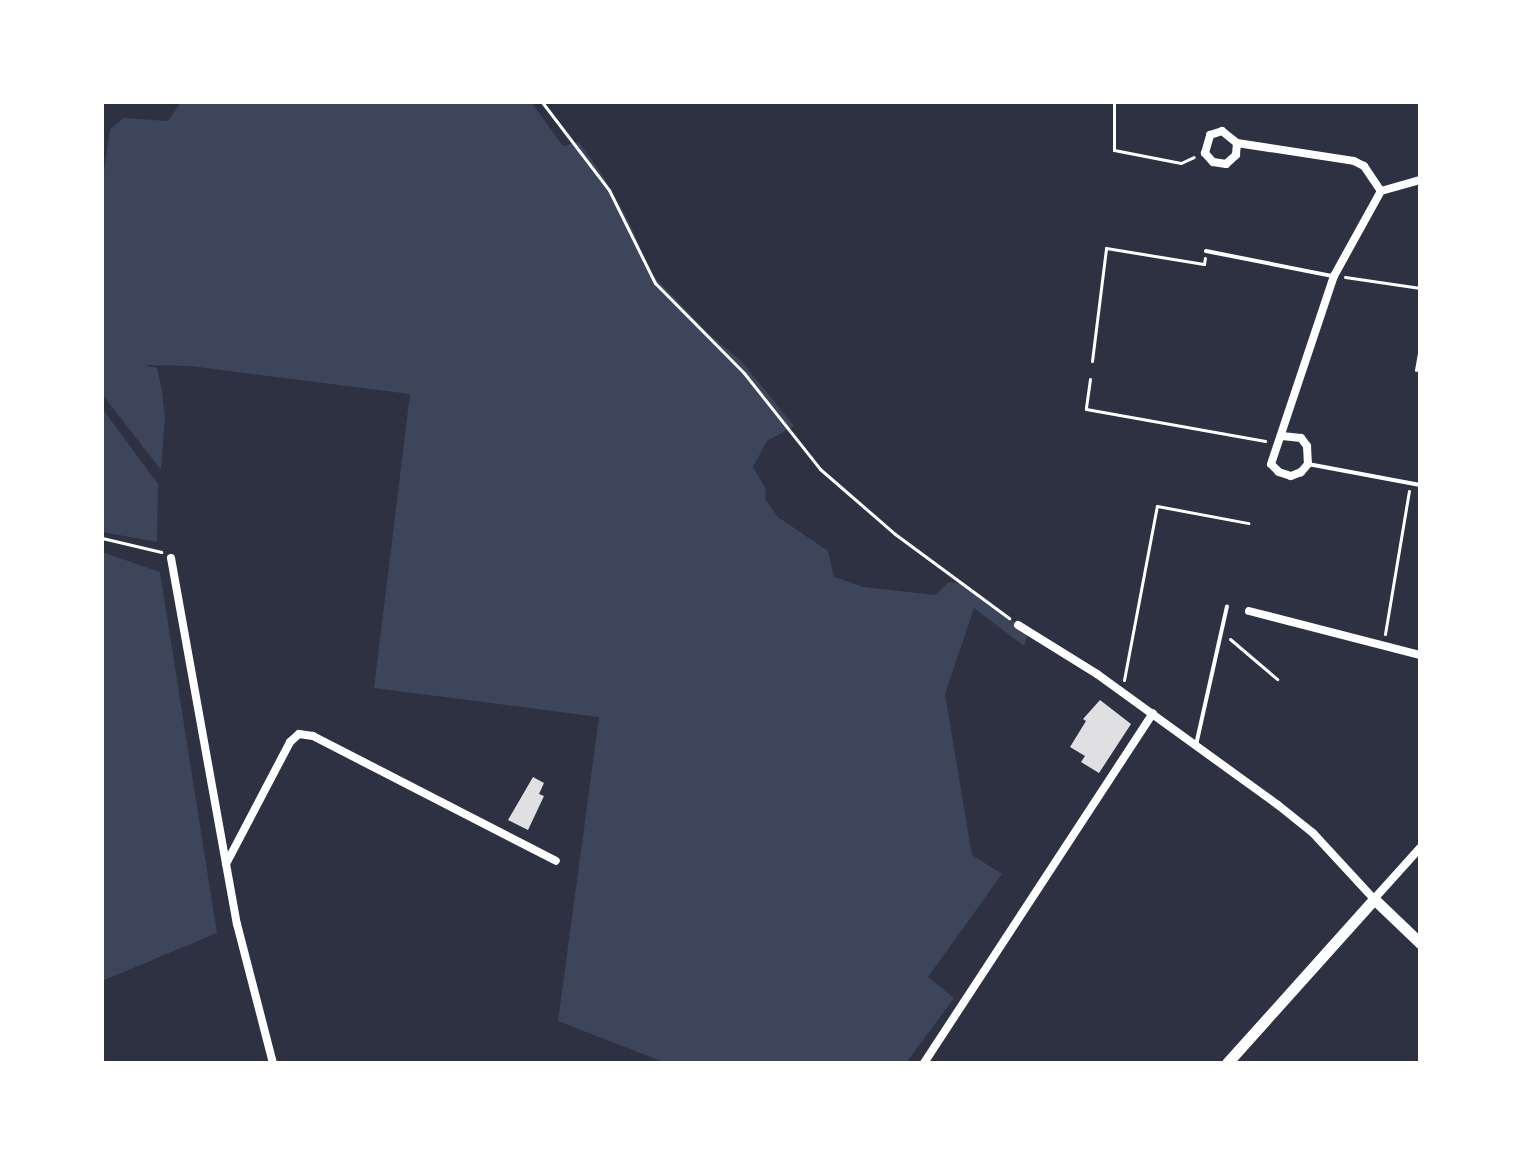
<!DOCTYPE html>
<html>
<head>
<meta charset="utf-8">
<style>
	body { margin:0 }
	#map { position:relative; width:1522px; height:1165px; overflow:hidden; background:#2d3142; font-family:Bitter,serif }
	div>[style] { position:absolute }
	.green>* { inset:0; background:#3c4559 }
	.building>* { inset:0; background:#e0e0e3 }
	.path>* { height:3px; margin:-1.5px; padding:0 1.5px; transform-origin:1.5px; border-radius:1.5px; background:#fff }
	.service>* { height:4px; margin:-2px; padding:0 2px; transform-origin:2px; border-radius:2px; background:#fff }
	.minor>* { height:8px; margin:-4px; padding:0 4px; transform-origin:4px; border-radius:4px; background:#fff }
	.tertiary>* { height:11px; margin:-5.5px; padding:0 5.5px; transform-origin:5.5px; border-radius:5.5px; background:#fff }
	span { translate:-50% -50%; white-space:nowrap; text-align:center; line-height:1.15; -webkit-text-stroke:8px #fff; paint-order:stroke }
	.frame { position:absolute; inset:0; border:104px solid #fff; pointer-events:none }
</style>
</head>
<body>
<div id="map">
	<div class="green">
		<div style="clip-path:polygon(181px 102px,531px 102px,563px 146px,579px 142px,603px 176px,630px 224px,651px 273px,707px 332px,742px 362px,794px 426px,767px 441px,753px 467px,766px 489px,765px 499px,778px 517px,828px 551px,834px 577px,864px 587px,935px 595px,949px 582px,964px 584px,1029px 632px,1024px 646px,974px 608px,945px 694px,972px 855px,1002px 874px,928px 977px,954px 998px,906px 1063px,666px 1063px,558px 1021px,599px 717px,374px 688px,410px 394px,190px 366px,144px 365px,157px 368px,162px 391px,165px 417px,161px 470px,102px 394px,102px 186px,110px 129px,124px 118px,168px 121px)"></div>
		<div style="clip-path:polygon(102px 408px,158px 484px,157px 542px,102px 532px)"></div>
		<div style="clip-path:polygon(102px 552px,160px 572px,217px 933px,102px 981px)"></div>
	</div>
	<div class="building">
		<div style="clip-path:polygon(1100px 700px,1131px 724px,1099px 773px,1081px 762px,1085px 756px,1070px 747px,1086px 721px,1083px 719px)"></div>
		<div style="clip-path:polygon(533px 777px,544px 783px,539px 794px,544px 796px,528px 830px,508px 820px)"></div>
	</div>
	<div class="path">
		<div style="left:542px;top:102px;width:111px;rotate:52.7deg"></div>
		<div style="left:609px;top:190px;width:104px;rotate:63.7deg"></div>
		<div style="left:655px;top:283px;width:127px;rotate:45.3deg"></div>
		<div style="left:744px;top:373px;width:122px;rotate:51.6deg"></div>
		<div style="left:820px;top:469px;width:99px;rotate:40.9deg"></div>
		<div style="left:895px;top:534px;width:142px;rotate:36.4deg"></div>
		<div style="left:1114px;top:102px;width:48px;rotate:90deg"></div>
		<div style="left:1114px;top:150px;width:68px;rotate:11deg"></div>
		<div style="left:1181px;top:163px;width:14px;rotate:-25deg"></div>
		<div style="left:1345px;top:277px;width:76px;rotate:8.3deg"></div>
		<div style="left:1092px;top:361px;width:114px;rotate:-82.9deg"></div>
		<div style="left:1106px;top:248px;width:99px;rotate:9.3deg"></div>
		<div style="left:1204px;top:264px;width:6px;rotate:-81deg"></div>
		<div style="left:1416px;top:370px;width:23px;rotate:-80deg"></div>
		<div style="left:1090px;top:379px;width:30px;rotate:98deg"></div>
		<div style="left:1086px;top:409px;width:182px;rotate:10.1deg"></div>
		<div style="left:102px;top:538px;width:61px;rotate:13.3deg"></div>
		<div style="left:1385px;top:634px;width:145px;rotate:-80.5deg"></div>
		<div style="left:1230px;top:639px;width:62px;rotate:40.4deg"></div>
		<div style="left:1124px;top:680px;width:177px;rotate:-79.3deg"></div>
		<div style="left:1157px;top:506px;width:93px;rotate:10.6deg"></div>
	</div>
	<div class="service">
		<div style="left:1206px;top:251px;width:128px;rotate:11.2deg"></div>
		<div style="left:1308px;top:464px;width:114px;rotate:10.6deg"></div>
		<div style="left:1196px;top:745px;width:142px;rotate:-77.4deg"></div>
	</div>
	<div class="minor">
		<div style="left:1237px;top:143px;width:12px;rotate:95deg"></div>
		<div style="left:1236px;top:155px;width:13px;rotate:138deg"></div>
		<div style="left:1226px;top:164px;width:13px;rotate:-171deg"></div>
		<div style="left:1213px;top:162px;width:12px;rotate:-132deg"></div>
		<div style="left:1205px;top:153px;width:19px;rotate:-74deg"></div>
		<div style="left:1210px;top:135px;width:13px;rotate:-18deg"></div>
		<div style="left:1222px;top:131px;width:19px;rotate:39deg"></div>
		<div style="left:1237px;top:143px;width:118px;rotate:8.7deg"></div>
		<div style="left:1354px;top:161px;width:11px;rotate:27deg"></div>
		<div style="left:1364px;top:166px;width:30px;rotate:56deg"></div>
		<div style="left:1282px;top:436px;width:19px;rotate:6deg"></div>
		<div style="left:1301px;top:438px;width:10px;rotate:53deg"></div>
		<div style="left:1307px;top:446px;width:18px;rotate:87deg"></div>
		<div style="left:1308px;top:464px;width:11px;rotate:131deg"></div>
		<div style="left:1301px;top:472px;width:11px;rotate:158deg"></div>
		<div style="left:1291px;top:476px;width:13px;rotate:-162deg"></div>
		<div style="left:1279px;top:472px;width:11px;rotate:-135deg"></div>
		<div style="left:1271px;top:464px;width:198px;rotate:-71.5deg"></div>
		<div style="left:1334px;top:276px;width:97px;rotate:-61.1deg"></div>
		<div style="left:1381px;top:191px;width:41px;rotate:-15.8deg"></div>
		<div style="left:171px;top:558px;width:372px;rotate:79.8deg"></div>
		<div style="left:237px;top:924px;width:144px;rotate:75.5deg"></div>
		<div style="left:1249px;top:611px;width:177px;rotate:14.4deg"></div>
		<div style="left:1018px;top:625px;width:93px;rotate:31.8deg"></div>
		<div style="left:1097px;top:674px;width:223px;rotate:35.9deg"></div>
		<div style="left:1278px;top:805px;width:45px;rotate:38.7deg"></div>
		<div style="left:1313px;top:833px;width:90px;rotate:47.3deg"></div>
		<div style="left:1374px;top:899px;width:69px;rotate:-48deg"></div>
		<div style="left:226px;top:864px;width:138px;rotate:-62.3deg"></div>
		<div style="left:290px;top:742px;width:12px;rotate:-42deg"></div>
		<div style="left:299px;top:734px;width:14px;rotate:8deg"></div>
		<div style="left:313px;top:736px;width:273px;rotate:27.2deg"></div>
		<div style="left:924px;top:1063px;width:418px;rotate:-56.8deg"></div>
	</div>
	<div class="tertiary">
		<div style="left:1227px;top:1063px;width:220px;rotate:-48.1deg"></div>
		<div style="left:1374px;top:899px;width:64px;rotate:43.7deg"></div>
	</div>
	<div class="frame"></div>
</div>
</body>
</html>
